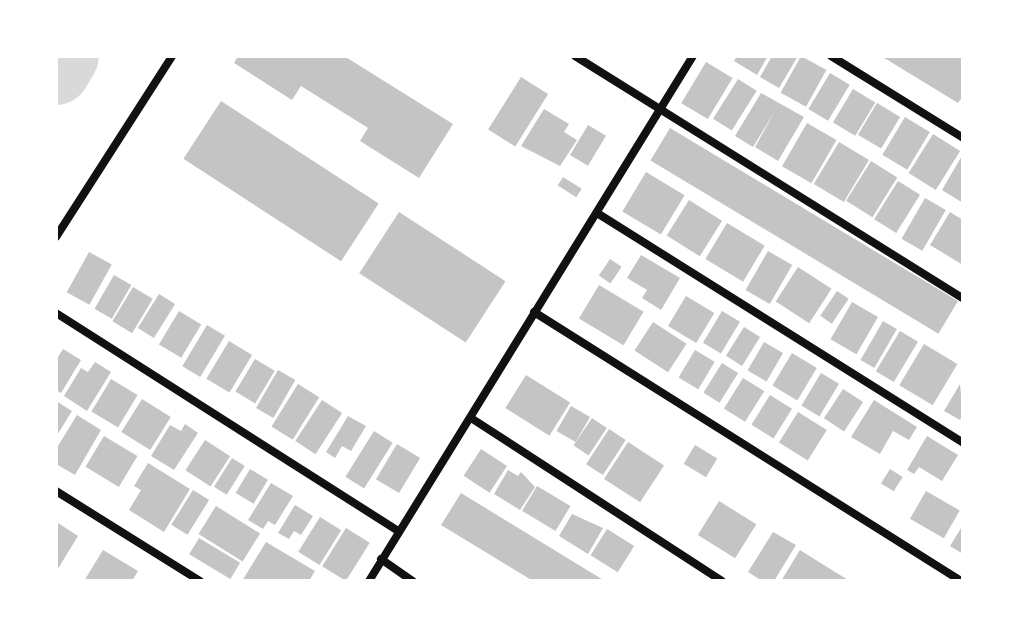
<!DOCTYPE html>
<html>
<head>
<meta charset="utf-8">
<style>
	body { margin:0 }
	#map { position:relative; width:1019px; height:637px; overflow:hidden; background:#fff; font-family:"Golos Text",sans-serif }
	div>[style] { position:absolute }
	.river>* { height:68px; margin:-34px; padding:0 34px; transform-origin:34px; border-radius:34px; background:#d9d9d9 }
	.building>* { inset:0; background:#c4c4c4; transform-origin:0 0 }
	.minor>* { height:8px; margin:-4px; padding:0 4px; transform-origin:4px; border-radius:4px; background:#111 }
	span { translate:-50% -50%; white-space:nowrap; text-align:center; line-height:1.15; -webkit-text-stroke:8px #fff; paint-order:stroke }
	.frame { position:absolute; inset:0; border:58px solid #fff; pointer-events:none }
</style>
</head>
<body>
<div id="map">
	<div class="river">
		<div style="left:56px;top:71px;width:17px;rotate:-59deg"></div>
	</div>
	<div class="building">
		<div style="clip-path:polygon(238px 56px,344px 56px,453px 124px,419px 178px,360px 141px,368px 128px,301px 86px,292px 100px,234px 63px)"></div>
		<div style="clip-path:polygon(737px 56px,768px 56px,757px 75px,734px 61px)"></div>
		<div style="clip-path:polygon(772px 56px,798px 56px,779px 88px,760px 77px)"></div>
		<div style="left:801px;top:56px;width:29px;height:42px;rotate:29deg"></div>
		<div style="clip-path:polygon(881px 56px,963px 56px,963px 96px,958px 103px)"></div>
		<div style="left:706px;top:62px;width:31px;height:48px;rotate:31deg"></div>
		<div style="left:830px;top:73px;width:23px;height:42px;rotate:31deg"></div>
		<div style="left:521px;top:77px;width:32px;height:62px;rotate:32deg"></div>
		<div style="left:738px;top:79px;width:22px;height:47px;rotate:32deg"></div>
		<div style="left:853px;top:89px;width:26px;height:39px;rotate:31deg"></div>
		<div style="clip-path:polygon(761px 93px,804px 117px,778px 161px,755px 147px,775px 111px,753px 147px,735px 136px)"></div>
		<div style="left:221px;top:101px;width:188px;height:69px;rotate:33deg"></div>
		<div style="left:877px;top:103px;width:27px;height:37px;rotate:31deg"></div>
		<div style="clip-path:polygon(544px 109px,569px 124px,564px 132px,577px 140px,560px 166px,521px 146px)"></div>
		<div style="left:905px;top:117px;width:29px;height:44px;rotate:31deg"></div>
		<div style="left:807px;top:123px;width:34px;height:50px;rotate:30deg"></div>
		<div style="left:588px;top:125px;width:21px;height:35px;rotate:31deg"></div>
		<div style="left:670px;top:128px;width:336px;height:38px;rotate:31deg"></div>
		<div style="left:933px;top:134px;width:32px;height:46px;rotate:32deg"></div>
		<div style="left:839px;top:142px;width:35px;height:49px;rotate:31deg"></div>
		<div style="clip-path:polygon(963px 154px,963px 203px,942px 190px)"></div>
		<div style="left:871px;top:161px;width:31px;height:47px;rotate:32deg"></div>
		<div style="left:646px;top:172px;width:45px;height:46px;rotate:31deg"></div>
		<div style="left:563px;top:177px;width:22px;height:10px;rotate:32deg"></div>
		<div style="left:898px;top:181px;width:26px;height:45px;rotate:32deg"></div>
		<div style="left:925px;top:198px;width:24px;height:47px;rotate:30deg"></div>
		<div style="left:689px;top:200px;width:39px;height:42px;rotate:32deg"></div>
		<div style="left:399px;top:212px;width:127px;height:73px;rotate:33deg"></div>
		<div style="clip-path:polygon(950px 212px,963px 220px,963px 265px,930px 245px)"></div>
		<div style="left:727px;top:223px;width:44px;height:42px;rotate:31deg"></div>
		<div style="left:768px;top:251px;width:28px;height:45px;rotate:30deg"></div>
		<div style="left:89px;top:252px;width:26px;height:46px;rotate:29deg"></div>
		<div style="clip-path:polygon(641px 255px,680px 278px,661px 310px,642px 298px,647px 290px,627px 278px)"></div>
		<div style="left:610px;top:259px;width:14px;height:20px;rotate:34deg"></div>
		<div style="left:798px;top:267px;width:40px;height:41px;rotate:33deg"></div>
		<div style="left:114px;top:275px;width:20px;height:39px;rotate:30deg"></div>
		<div style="left:599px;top:285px;width:52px;height:39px;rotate:31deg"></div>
		<div style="left:133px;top:287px;width:23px;height:40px;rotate:31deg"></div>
		<div style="left:837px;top:291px;width:14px;height:30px;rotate:34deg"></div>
		<div style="left:159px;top:294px;width:19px;height:40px;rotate:32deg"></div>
		<div style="left:686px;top:296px;width:33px;height:35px;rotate:31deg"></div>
		<div style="left:852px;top:302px;width:30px;height:43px;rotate:30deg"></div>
		<div style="left:179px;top:311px;width:26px;height:39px;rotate:31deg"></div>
		<div style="left:722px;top:311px;width:21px;height:37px;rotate:31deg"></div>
		<div style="left:883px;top:321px;width:16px;height:45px;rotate:30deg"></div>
		<div style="left:653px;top:322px;width:40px;height:34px;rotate:33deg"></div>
		<div style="left:207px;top:325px;width:21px;height:48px;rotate:31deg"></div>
		<div style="left:744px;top:327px;width:19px;height:34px;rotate:32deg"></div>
		<div style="left:900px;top:331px;width:21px;height:47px;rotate:31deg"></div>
		<div style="left:229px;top:341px;width:27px;height:44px;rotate:31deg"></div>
		<div style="left:764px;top:342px;width:22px;height:33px;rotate:30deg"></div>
		<div style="left:924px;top:344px;width:39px;height:48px;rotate:31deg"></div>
		<div style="clip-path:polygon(63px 349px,81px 360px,61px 393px,56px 390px,56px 360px)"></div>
		<div style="left:695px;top:350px;width:23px;height:32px;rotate:31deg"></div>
		<div style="left:792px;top:353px;width:29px;height:38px;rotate:31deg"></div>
		<div style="left:255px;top:359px;width:23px;height:38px;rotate:31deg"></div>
		<div style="clip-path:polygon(95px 362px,111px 372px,87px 411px,64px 396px,81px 368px,88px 372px)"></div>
		<div style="left:722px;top:363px;width:19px;height:35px;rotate:32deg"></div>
		<div style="left:278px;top:370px;width:20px;height:44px;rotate:30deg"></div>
		<div style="left:821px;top:373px;width:21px;height:38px;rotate:31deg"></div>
		<div style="left:526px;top:375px;width:52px;height:39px;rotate:32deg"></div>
		<div style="left:743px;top:378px;width:25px;height:36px;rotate:32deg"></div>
		<div style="left:111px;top:379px;width:31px;height:38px;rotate:31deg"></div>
		<div style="left:298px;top:384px;width:25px;height:50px;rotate:32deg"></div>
		<div style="clip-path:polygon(960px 384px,963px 415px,960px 420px,944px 411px)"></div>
		<div style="left:843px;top:389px;width:24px;height:35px;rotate:33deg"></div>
		<div style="left:770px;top:395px;width:26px;height:35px;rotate:32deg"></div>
		<div style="left:142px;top:399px;width:34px;height:39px;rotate:32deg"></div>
		<div style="left:322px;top:400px;width:24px;height:49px;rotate:33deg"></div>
		<div style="clip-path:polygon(874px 400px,917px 427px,909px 440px,893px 431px,880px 454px,851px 437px)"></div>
		<div style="clip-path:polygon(56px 401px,72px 411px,56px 437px)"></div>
		<div style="left:571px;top:406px;width:22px;height:29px;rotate:30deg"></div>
		<div style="left:798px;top:412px;width:34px;height:36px;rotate:32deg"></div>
		<div style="clip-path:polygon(77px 415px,101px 430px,75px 475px,56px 464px,56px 449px)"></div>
		<div style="clip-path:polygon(348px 416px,366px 426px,351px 451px,342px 446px,335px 458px,326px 452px)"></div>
		<div style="left:592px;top:418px;width:18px;height:33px;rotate:34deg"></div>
		<div style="clip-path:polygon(185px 424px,198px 433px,174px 470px,151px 456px,170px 425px,181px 431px)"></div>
		<div style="left:609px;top:429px;width:20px;height:42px;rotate:33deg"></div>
		<div style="left:374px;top:431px;width:22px;height:54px;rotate:32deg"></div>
		<div style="left:104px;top:436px;width:39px;height:36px;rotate:31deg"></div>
		<div style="clip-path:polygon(927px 436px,958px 455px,942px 481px,919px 467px,914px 474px,907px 470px)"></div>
		<div style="left:205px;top:440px;width:30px;height:36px;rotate:33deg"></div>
		<div style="left:628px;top:442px;width:43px;height:44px;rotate:33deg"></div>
		<div style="left:397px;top:444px;width:27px;height:41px;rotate:31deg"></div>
		<div style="left:695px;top:445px;width:26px;height:22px;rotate:31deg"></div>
		<div style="left:481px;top:449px;width:31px;height:32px;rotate:33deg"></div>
		<div style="left:232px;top:458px;width:15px;height:34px;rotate:32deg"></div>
		<div style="clip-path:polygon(148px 463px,190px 489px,164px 532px,129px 510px,141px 490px,134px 486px)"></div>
		<div style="left:250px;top:469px;width:21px;height:28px;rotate:31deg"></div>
		<div style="left:890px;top:469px;width:15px;height:17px;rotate:32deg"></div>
		<div style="clip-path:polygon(508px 470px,518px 476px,521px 472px,535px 487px,520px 510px,494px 494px)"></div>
		<div style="clip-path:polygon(271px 483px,293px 496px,275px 525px,268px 521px,263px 529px,248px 520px)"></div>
		<div style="left:537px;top:486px;width:39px;height:29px;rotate:31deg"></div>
		<div style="left:193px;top:490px;width:19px;height:41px;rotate:32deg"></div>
		<div style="left:926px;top:491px;width:39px;height:32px;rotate:30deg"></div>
		<div style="clip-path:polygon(461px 493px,605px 581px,533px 581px,441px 525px)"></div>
		<div style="left:719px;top:501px;width:44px;height:40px;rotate:32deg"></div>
		<div style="clip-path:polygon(295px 505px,313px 516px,301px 535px,294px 531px,289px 539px,278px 533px)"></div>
		<div style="left:216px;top:506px;width:52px;height:33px;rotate:32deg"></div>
		<div style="clip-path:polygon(572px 514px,603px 528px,588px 554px,559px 536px)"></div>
		<div style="left:320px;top:517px;width:25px;height:41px;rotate:32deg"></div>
		<div style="clip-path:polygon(58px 523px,78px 536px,56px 572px,56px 526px)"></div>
		<div style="clip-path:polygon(963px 525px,963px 554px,950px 546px)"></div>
		<div style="left:346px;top:528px;width:28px;height:45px;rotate:32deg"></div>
		<div style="left:607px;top:529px;width:32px;height:31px;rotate:32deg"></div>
		<div style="clip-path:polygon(773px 532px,796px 545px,774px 581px,762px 581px,748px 572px)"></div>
		<div style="left:199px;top:538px;width:48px;height:19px;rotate:31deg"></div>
		<div style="clip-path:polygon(266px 542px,315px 571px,309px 581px,242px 581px)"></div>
		<div style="clip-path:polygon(103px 550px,138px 571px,132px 581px,84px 581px)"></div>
		<div style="clip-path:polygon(800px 550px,835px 572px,850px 581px,781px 581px)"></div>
	</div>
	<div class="minor">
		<div style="left:575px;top:56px;width:457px;rotate:32deg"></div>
		<div style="left:831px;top:56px;width:155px;rotate:31.8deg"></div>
		<div style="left:597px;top:213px;width:432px;rotate:32.1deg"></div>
		<div style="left:56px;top:237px;width:215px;rotate:-57.3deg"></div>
		<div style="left:534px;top:312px;width:505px;rotate:32.21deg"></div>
		<div style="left:56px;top:313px;width:406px;rotate:32.5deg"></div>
		<div style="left:471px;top:418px;width:299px;rotate:33deg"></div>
		<div style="left:56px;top:491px;width:170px;rotate:32deg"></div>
		<div style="left:381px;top:559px;width:39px;rotate:35deg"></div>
		<div style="left:369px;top:581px;width:617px;rotate:-58.32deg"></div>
	</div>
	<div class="frame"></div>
</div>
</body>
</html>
